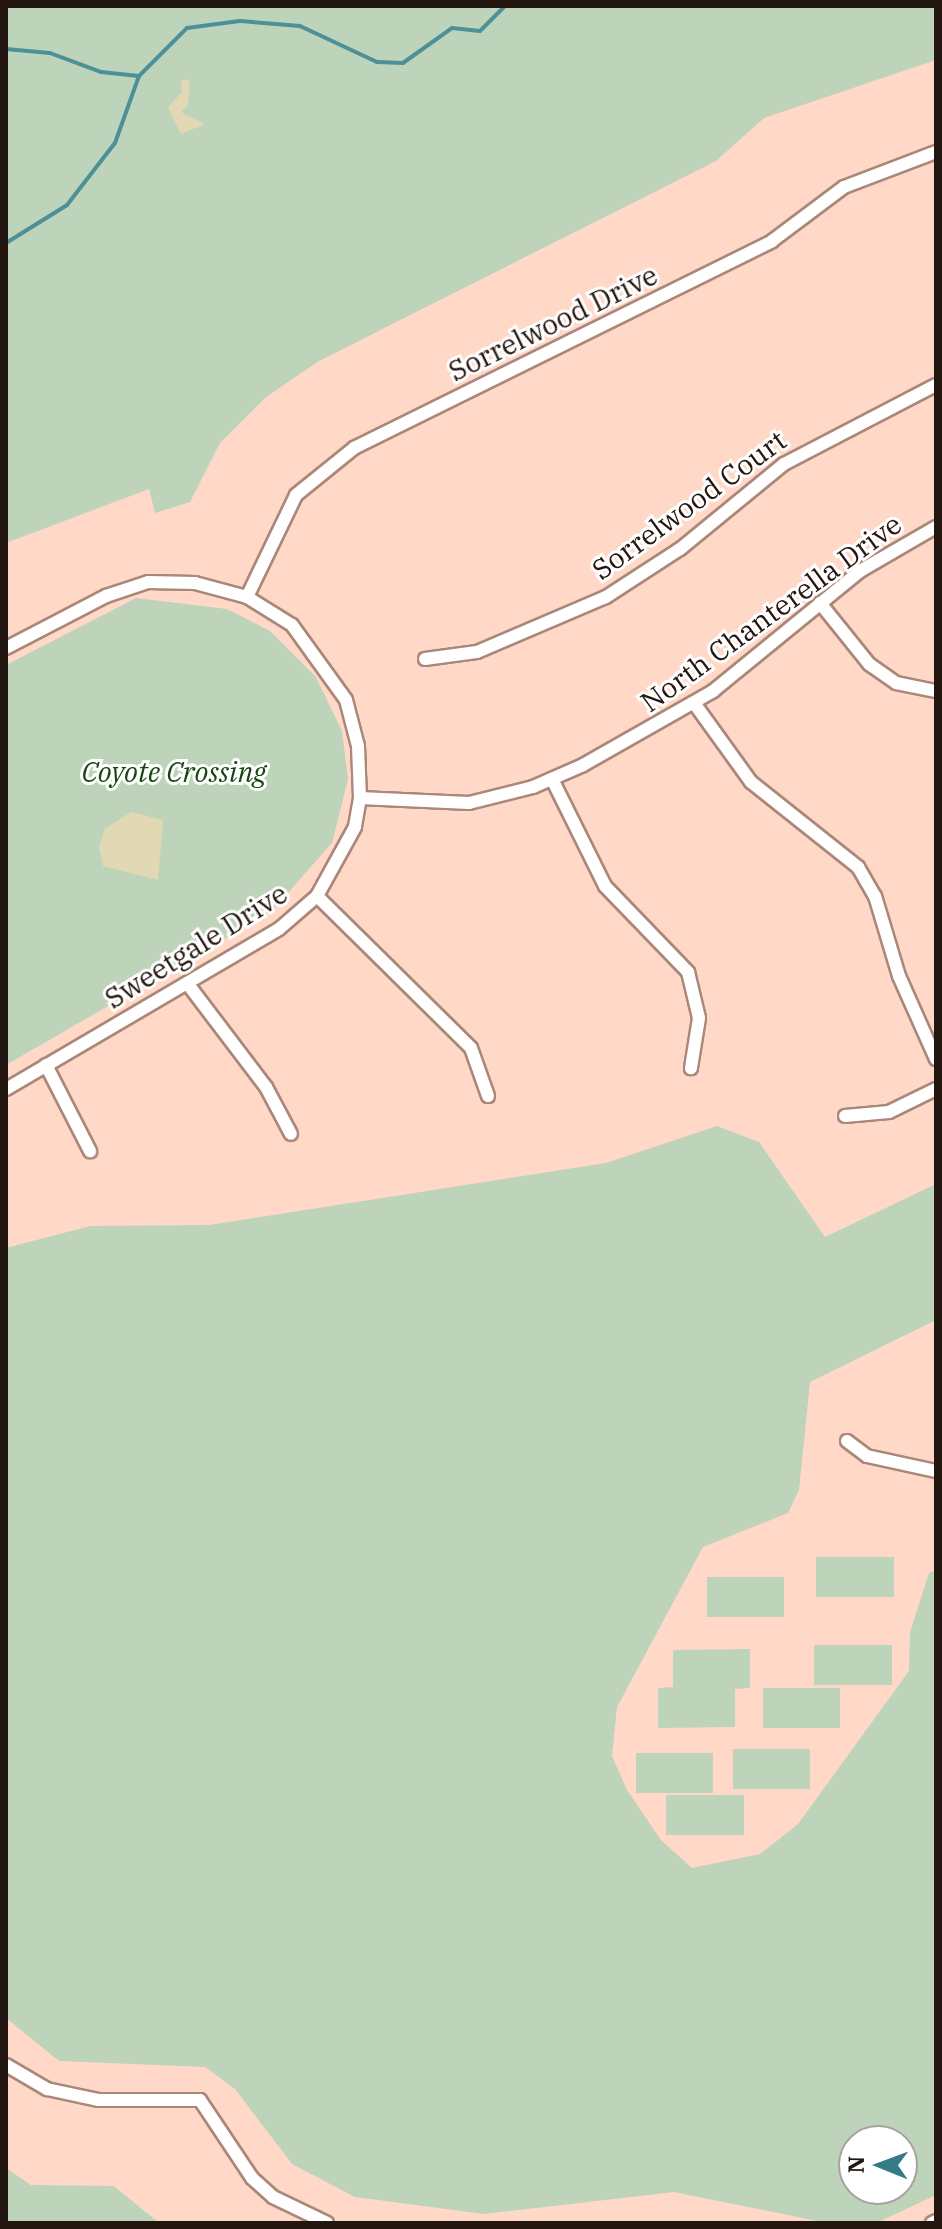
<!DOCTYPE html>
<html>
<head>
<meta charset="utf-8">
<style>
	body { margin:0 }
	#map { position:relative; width:942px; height:2229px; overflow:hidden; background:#ffd8c8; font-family:"IBM Plex Serif",serif }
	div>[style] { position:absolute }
	.green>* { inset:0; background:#bed4ba; transform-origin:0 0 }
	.sand>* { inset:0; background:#e2d8b3 }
	.stream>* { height:4px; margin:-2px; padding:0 2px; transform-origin:2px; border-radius:2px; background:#4d9097 }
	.roads { filter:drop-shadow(2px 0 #ab8779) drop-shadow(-2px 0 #ab8779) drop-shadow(0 2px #ab8779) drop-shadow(0 -2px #ab8779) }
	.minor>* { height:12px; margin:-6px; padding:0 6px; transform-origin:6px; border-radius:6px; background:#fff }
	span { translate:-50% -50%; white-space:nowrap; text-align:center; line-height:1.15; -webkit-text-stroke:6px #fff; paint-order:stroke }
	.street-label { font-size:28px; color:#231610 }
	.park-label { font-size:28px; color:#174710; font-style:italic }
	.frame { position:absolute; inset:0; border:8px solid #231610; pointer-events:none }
	.north { position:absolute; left:838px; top:2125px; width:80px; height:80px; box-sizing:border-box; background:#fff; border:2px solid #a7a29f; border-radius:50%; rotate:271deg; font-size:22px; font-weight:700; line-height:32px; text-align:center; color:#231610 }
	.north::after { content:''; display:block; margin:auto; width:28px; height:36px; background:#347b85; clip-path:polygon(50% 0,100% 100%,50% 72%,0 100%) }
</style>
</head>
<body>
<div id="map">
	<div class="green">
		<div style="clip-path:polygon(6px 6px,936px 6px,936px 60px,764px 118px,716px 161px,319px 361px,266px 397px,220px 443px,190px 502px,155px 513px,149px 489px,6px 543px)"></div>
		<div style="clip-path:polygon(136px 598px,227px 609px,270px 631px,316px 677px,342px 731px,348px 779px,332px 843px,271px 912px,6px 1065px,6px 665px)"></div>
		<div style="clip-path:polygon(evenodd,717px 1126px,759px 1142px,825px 1237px,936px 1184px,936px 1320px,810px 1382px,799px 1490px,788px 1513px,703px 1547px,617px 1707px,612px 1756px,627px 1790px,661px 1840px,692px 1868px,760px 1854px,798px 1824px,909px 1671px,910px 1632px,929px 1573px,936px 1570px,936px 2195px,876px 2223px,827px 2223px,674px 2192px,484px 2214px,355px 2197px,292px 2164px,235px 2089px,205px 2067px,59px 2061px,6px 2018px,6px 1248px,90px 1226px,209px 1225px,606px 1163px,717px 1126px,854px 2141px,902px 2141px,902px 2189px,854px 2189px,854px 2141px)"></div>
		<div style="left:816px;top:1557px;width:78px;height:40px"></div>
		<div style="left:784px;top:1577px;width:40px;height:77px;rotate:90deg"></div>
		<div style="left:892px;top:1645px;width:40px;height:78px;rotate:90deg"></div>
		<div style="clip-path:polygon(750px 1649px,750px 1688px,735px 1689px,735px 1727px,658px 1728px,658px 1688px,673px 1687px,673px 1650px)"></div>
		<div style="left:763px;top:1688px;width:77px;height:40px"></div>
		<div style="left:810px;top:1749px;width:40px;height:77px;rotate:90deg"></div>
		<div style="left:713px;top:1753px;width:40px;height:77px;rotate:90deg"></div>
		<div style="left:666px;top:1795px;width:78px;height:40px"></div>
		<div style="clip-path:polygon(6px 2168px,31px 2185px,114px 2186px,159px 2223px,6px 2223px)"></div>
	</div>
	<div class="sand">
		<div style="clip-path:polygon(190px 79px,188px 105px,181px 112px,205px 124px,181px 134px,168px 107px,182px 92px,181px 81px)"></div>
		<div style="clip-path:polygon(131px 812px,163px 820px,158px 880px,103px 866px,99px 846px,105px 829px)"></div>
	</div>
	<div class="stream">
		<div style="left:6px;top:49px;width:44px;rotate:5.2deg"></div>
		<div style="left:50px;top:53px;width:54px;rotate:20.4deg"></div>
		<div style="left:101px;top:72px;width:38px;rotate:6deg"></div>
		<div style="left:6px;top:243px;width:72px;rotate:-31.9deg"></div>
		<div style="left:67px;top:205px;width:78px;rotate:-52.3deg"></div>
		<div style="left:115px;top:143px;width:71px;rotate:-70.3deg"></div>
		<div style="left:139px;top:76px;width:68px;rotate:-45deg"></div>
		<div style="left:187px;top:28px;width:53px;rotate:-7.5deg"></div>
		<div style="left:240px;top:21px;width:60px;rotate:4.8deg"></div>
		<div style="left:300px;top:26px;width:85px;rotate:25.1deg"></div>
		<div style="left:377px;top:62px;width:26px;rotate:2deg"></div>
		<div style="left:403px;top:63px;width:60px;rotate:-35.5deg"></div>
		<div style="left:452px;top:28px;width:28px;rotate:6deg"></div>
		<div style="left:480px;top:31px;width:35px;rotate:-45deg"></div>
	</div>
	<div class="roads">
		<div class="minor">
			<div style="left:247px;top:597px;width:113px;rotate:-64.3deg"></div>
			<div style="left:296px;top:495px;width:75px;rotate:-39deg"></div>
			<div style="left:354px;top:448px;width:466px;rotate:-26.3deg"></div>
			<div style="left:772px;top:241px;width:90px;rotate:-36.9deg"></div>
			<div style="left:844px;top:187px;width:98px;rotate:-20.8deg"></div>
			<div style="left:820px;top:603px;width:78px;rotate:51.2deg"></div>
			<div style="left:869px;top:664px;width:33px;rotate:35deg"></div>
			<div style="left:896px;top:683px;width:41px;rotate:11.3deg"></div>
			<div style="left:6px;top:648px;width:113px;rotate:-27.5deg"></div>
			<div style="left:106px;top:596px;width:44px;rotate:-18.4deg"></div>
			<div style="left:148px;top:582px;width:47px;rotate:1.2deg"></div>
			<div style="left:195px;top:583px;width:54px;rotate:15.1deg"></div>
			<div style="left:247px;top:597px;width:53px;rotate:31.9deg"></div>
			<div style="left:292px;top:625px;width:92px;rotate:54.2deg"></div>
			<div style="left:346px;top:700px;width:48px;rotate:75.4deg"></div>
			<div style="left:358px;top:746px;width:52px;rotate:87.8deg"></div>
			<div style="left:360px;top:798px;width:29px;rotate:100deg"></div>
			<div style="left:355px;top:827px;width:79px;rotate:118.8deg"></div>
			<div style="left:317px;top:896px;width:50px;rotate:139deg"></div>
			<div style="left:279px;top:929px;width:316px;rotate:149.6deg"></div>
			<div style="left:425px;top:659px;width:52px;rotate:-7.7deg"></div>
			<div style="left:477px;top:652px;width:140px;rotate:-23.1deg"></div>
			<div style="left:606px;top:597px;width:88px;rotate:-33deg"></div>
			<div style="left:680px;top:549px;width:134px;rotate:-39.3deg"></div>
			<div style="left:784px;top:464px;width:171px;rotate:-27.5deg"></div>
			<div style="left:694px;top:703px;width:97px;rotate:54.2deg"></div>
			<div style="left:751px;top:782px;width:137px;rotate:38.5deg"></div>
			<div style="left:858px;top:867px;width:34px;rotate:60deg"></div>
			<div style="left:875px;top:896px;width:84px;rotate:73.3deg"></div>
			<div style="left:899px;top:976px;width:91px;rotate:66deg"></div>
			<div style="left:552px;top:779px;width:119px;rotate:63.6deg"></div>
			<div style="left:605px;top:886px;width:120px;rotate:46deg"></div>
			<div style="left:688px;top:972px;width:47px;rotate:76.6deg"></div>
			<div style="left:699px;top:1018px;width:51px;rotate:99.1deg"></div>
			<div style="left:360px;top:798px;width:109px;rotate:2.6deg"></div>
			<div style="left:469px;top:803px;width:66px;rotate:-14deg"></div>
			<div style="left:533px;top:787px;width:55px;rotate:-23.7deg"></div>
			<div style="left:583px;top:765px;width:150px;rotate:-29.6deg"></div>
			<div style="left:713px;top:691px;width:190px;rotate:-39.2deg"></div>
			<div style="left:860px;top:571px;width:88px;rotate:-30.1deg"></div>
			<div style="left:317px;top:896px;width:216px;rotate:44.6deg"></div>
			<div style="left:471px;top:1048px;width:51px;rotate:70.5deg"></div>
			<div style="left:187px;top:983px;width:131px;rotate:52.8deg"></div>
			<div style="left:266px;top:1087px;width:53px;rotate:62deg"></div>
			<div style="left:46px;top:1065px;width:97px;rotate:62.9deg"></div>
			<div style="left:845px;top:1116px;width:44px;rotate:-5.2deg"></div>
			<div style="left:889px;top:1112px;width:52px;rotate:-26.1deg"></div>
			<div style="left:847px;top:1441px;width:25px;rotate:37deg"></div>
			<div style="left:867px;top:1456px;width:71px;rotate:12.3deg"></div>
			<div style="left:6px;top:2065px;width:48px;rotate:30.3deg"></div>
			<div style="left:47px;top:2089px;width:52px;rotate:12.2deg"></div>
			<div style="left:98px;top:2100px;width:102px"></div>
			<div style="left:200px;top:2100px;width:94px;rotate:56.3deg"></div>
			<div style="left:252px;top:2178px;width:28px;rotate:42deg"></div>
			<div style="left:273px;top:2197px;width:60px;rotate:25.7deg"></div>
			<div style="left:932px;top:2223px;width:4px;rotate:-27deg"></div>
		</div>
	</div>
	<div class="street-label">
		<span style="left:553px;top:323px;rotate:-26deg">Sorrelwood Drive</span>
		<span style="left:689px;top:505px;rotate:-36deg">Sorrelwood Court</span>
		<span style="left:771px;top:613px;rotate:-36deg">North Chanterella Drive</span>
		<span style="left:196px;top:946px;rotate:-32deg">Sweetgale Drive</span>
	</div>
	<div class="park-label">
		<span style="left:174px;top:772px">Coyote Crossing</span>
	</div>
	<div class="frame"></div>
	<div class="north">N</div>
</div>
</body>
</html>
